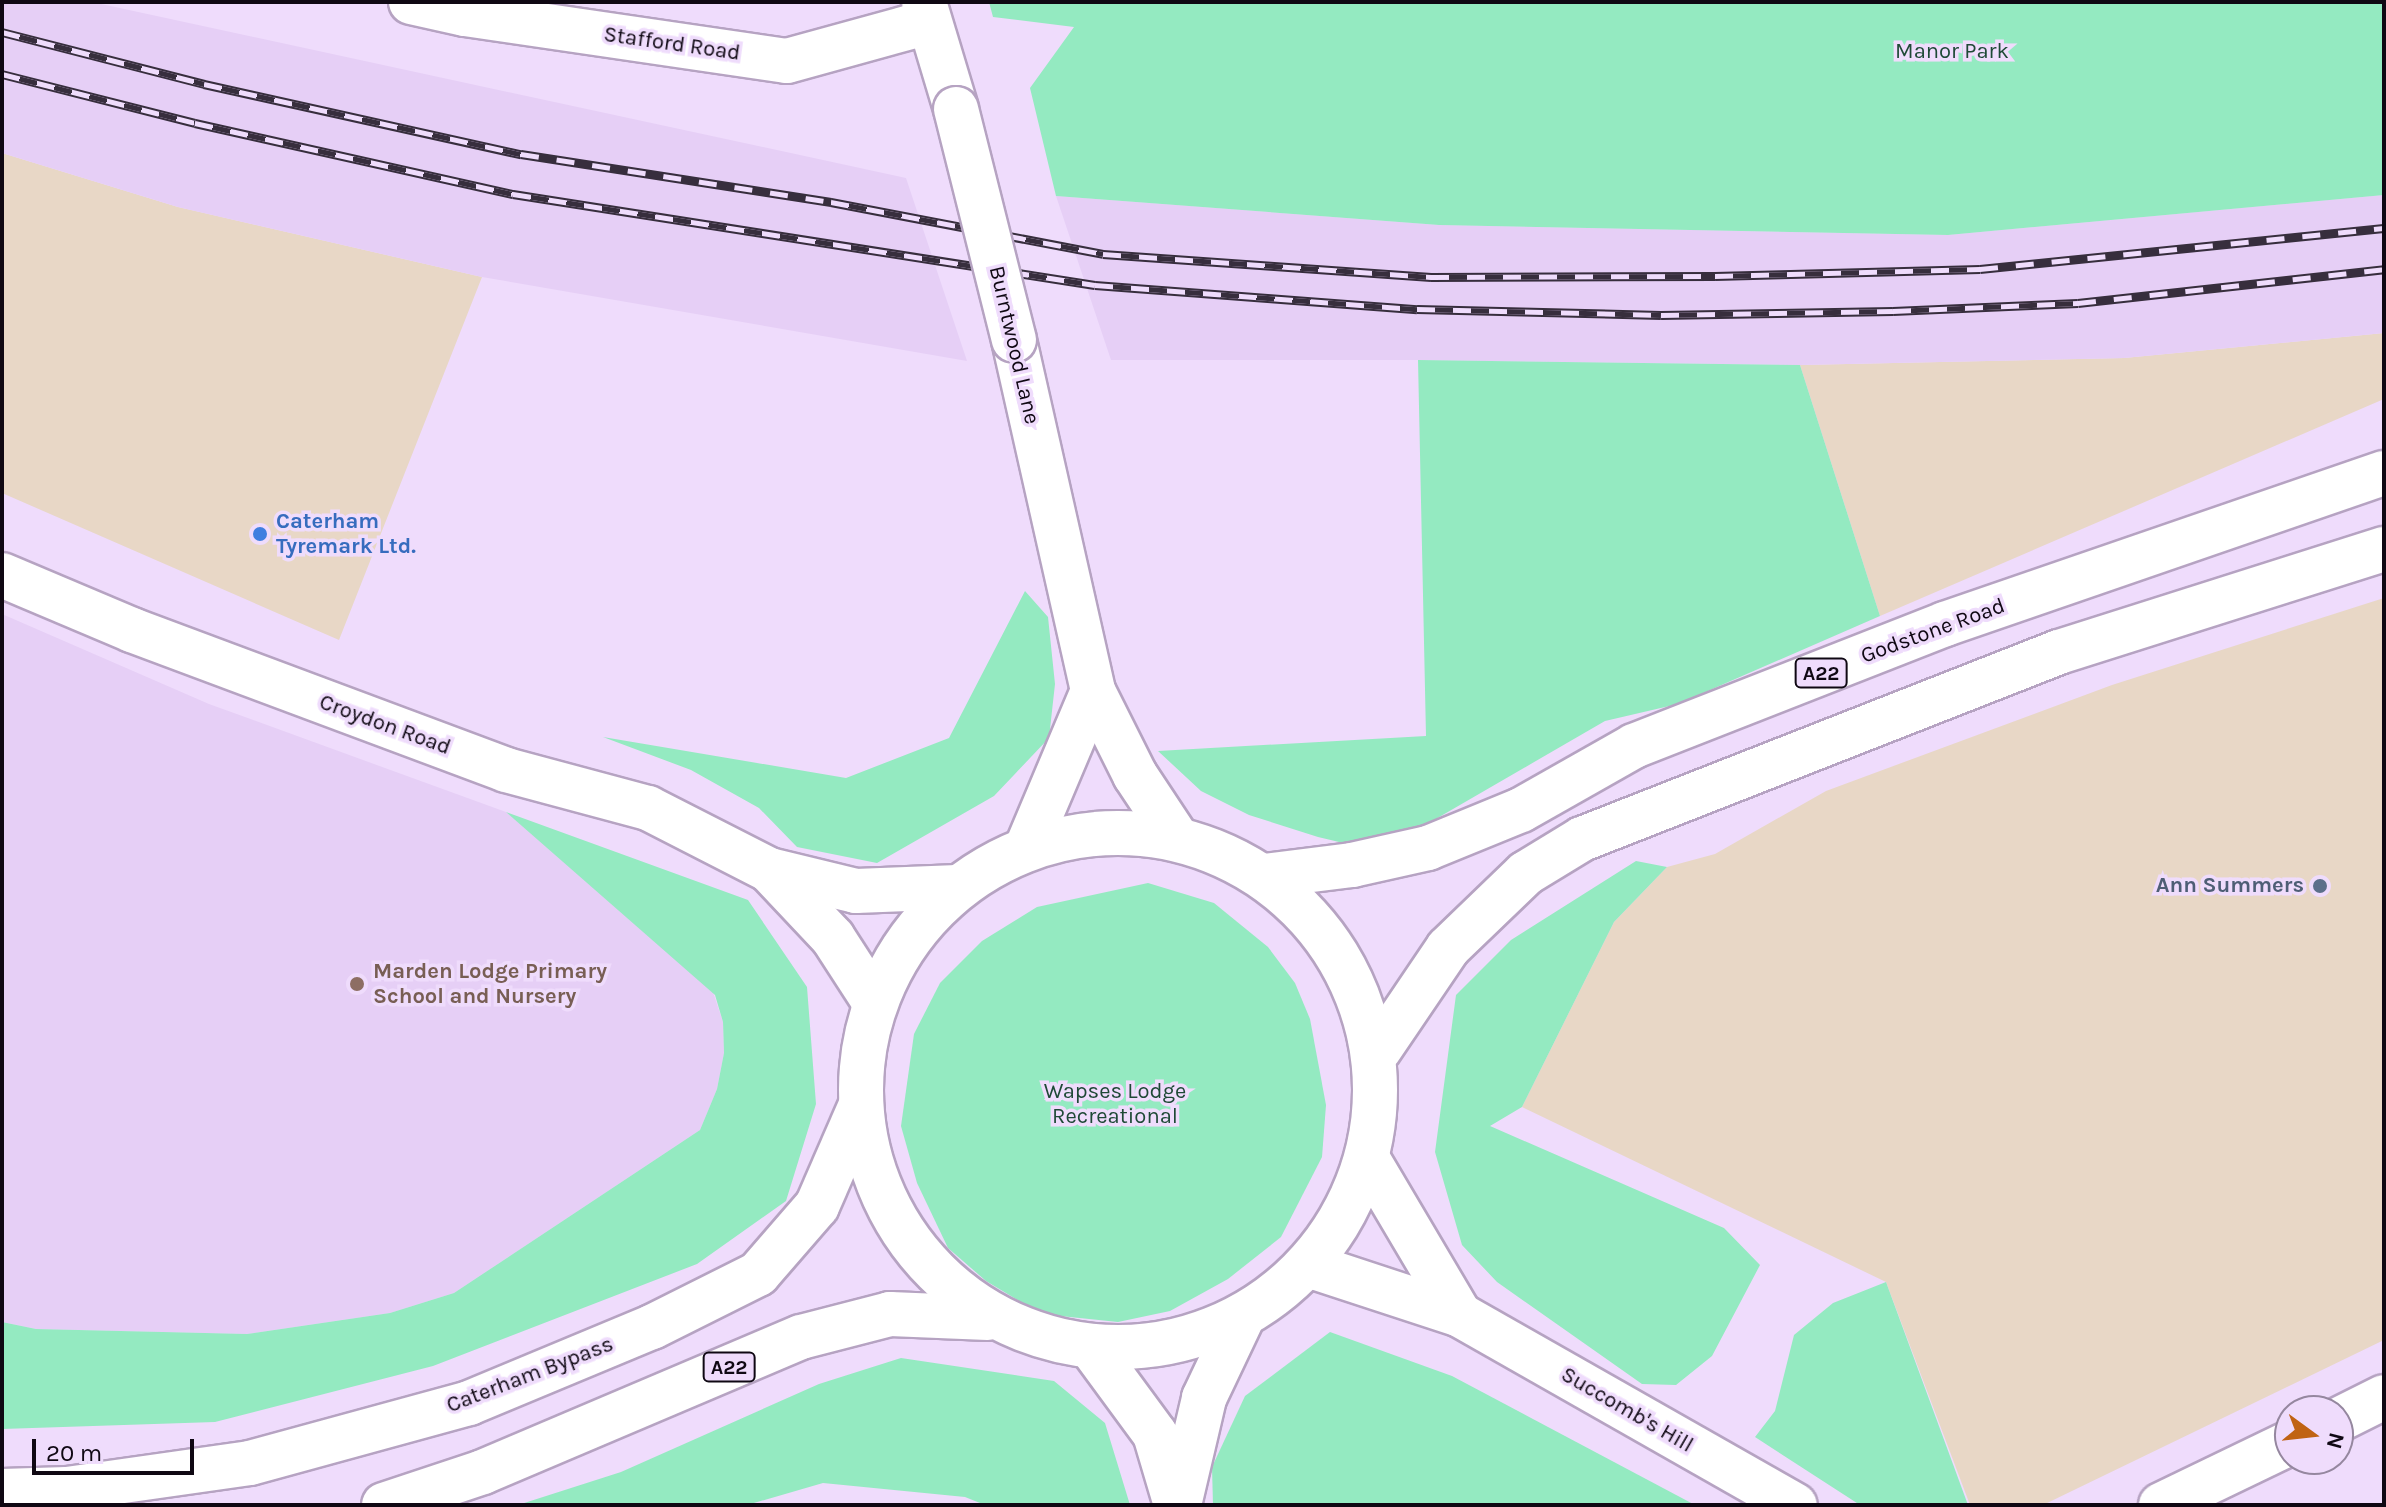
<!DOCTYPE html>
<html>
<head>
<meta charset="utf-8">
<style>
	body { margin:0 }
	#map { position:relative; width:2386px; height:1507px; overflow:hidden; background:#efdcfc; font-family:Karla,sans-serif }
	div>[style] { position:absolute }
	.commercial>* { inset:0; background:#e8d7c6 }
	.built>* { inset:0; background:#e6cff6 }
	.green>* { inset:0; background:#94eac1 }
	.roads { filter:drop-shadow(2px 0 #b6a3c2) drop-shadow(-2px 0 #b6a3c2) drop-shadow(0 2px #b6a3c2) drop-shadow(0 -2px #b6a3c2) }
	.street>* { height:44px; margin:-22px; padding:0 22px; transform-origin:22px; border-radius:22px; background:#fff }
	.secondary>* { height:44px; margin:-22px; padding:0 22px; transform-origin:22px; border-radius:22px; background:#fff }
	.highway>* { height:44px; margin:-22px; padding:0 22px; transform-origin:22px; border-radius:22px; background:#fff }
	.highway>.ring { margin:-22px; padding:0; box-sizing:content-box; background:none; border:44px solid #fff; border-radius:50% }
	.rail>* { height:9px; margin-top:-4.5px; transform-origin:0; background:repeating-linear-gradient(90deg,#efdcfc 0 18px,#372e3d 0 36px); box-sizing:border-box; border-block:2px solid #372e3d }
	.bridges { filter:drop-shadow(2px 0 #b6a3c2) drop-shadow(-2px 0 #b6a3c2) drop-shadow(0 2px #b6a3c2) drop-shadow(0 -2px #b6a3c2) }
	.secondary-bridge>* { height:44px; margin:-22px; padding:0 22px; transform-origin:22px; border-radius:22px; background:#fff }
	.dots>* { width:22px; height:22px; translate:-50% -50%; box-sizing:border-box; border:4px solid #efdcfc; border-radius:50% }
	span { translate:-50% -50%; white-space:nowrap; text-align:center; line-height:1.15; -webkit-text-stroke:7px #efdcfc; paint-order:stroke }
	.shield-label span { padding:2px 6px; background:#efdcfc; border:2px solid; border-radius:6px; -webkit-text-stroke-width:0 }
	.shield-label { font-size:20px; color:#0f0813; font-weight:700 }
	.street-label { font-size:22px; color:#0f0813 }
	.park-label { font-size:22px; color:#1e4936 }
	.shop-label { font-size:22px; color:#366cbe; font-weight:700 }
	.left { translate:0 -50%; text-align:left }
	.service-label { font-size:22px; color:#4e5e75; font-weight:700 }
	.right { translate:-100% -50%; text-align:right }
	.education-label { font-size:22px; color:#785e54; font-weight:700 }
	.frame { position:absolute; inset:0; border:4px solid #0f0813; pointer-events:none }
	.north { position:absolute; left:2274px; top:1395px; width:80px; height:80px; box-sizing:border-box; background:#efdcfc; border:2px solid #95879f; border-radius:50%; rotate:105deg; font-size:22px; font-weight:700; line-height:32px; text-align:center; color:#0f0813 }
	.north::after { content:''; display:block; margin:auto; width:28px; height:36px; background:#c06313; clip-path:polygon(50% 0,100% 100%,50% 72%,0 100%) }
	.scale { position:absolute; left:32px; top:1439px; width:162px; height:36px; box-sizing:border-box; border:4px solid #0f0813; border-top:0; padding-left:10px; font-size:24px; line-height:28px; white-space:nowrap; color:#0f0813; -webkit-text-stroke:6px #efdcfc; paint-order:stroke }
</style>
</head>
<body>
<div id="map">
	<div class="commercial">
		<div style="clip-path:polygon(2px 153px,178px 207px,482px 277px,339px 640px,2px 493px)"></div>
		<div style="clip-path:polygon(2384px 333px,2384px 399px,1880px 616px,1800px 365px,2124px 358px)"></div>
		<div style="clip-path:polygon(2384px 598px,2384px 1340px,2043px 1505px,1970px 1505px,1886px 1282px,1522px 1107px,1614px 922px,1667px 867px,1715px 854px,1826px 791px,2112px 685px)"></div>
	</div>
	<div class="built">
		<div style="clip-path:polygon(2px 2px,92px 2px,906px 178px,967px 361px,482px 277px,178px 207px,2px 153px)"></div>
		<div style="clip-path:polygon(2384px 195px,2384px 333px,2124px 358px,1800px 365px,1418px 360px,1111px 360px,1056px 196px,1439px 225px,1948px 235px)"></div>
		<div style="clip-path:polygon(2px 614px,209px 704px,506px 812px,707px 974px,723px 1022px,724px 1053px,717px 1089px,700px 1130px,454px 1293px,390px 1313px,247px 1334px,36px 1329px,2px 1322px)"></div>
	</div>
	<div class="green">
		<div style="clip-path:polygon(989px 2px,2384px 2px,2384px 195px,1948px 235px,1439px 225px,1056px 196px,1030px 88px,1074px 27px,993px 17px)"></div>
		<div style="clip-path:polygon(1418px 360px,1800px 365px,1880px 616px,1678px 704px,1605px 721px,1396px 842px,1356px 846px,1318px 837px,1249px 815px,1201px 791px,1158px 751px,1426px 736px)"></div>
		<div style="clip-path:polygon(1025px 591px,1048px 617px,1055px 684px,1049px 738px,994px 796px,877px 863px,797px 847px,759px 808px,691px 770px,603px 737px,846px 778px,949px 738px)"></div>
		<div style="clip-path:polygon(506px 812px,748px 900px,807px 987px,816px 1104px,786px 1201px,697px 1264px,433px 1366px,215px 1422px,2px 1429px,2px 1322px,36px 1329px,247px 1334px,390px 1313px,454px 1293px,700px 1130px,717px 1089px,724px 1053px,723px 1022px,715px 995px)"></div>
		<div style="clip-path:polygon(1636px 861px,1667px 867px,1614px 922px,1522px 1107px,1490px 1126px,1724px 1228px,1760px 1265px,1712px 1356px,1676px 1385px,1642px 1384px,1497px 1282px,1462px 1245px,1435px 1152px,1456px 995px,1511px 940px)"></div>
		<div style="clip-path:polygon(1148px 883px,1214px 903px,1268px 947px,1295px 983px,1310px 1019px,1326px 1105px,1322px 1157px,1281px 1237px,1228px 1279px,1170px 1311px,1118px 1322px,1041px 1314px,986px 1281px,948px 1248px,917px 1183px,901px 1126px,914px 1034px,940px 983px,982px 941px,1037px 907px)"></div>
		<div style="clip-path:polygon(1886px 1282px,1968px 1505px,1860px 1505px,1755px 1437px,1775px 1411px,1794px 1335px,1833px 1303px)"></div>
		<div style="clip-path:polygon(1330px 1332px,1452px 1376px,1695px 1505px,1213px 1505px,1212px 1467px,1245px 1396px)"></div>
		<div style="clip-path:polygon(901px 1358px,1054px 1381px,1105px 1423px,1130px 1505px,985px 1505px,965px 1497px,823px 1483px,747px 1505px,518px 1505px,621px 1472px,819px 1384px)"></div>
	</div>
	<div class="roads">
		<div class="street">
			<div style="left:2338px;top:1420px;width:51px;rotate:-26.6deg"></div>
			<div style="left:2161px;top:1505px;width:143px;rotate:-25.7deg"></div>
		</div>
		<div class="secondary">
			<div style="left:411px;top:2px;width:55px;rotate:12.5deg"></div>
			<div style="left:465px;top:14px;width:325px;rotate:8.3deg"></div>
			<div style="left:787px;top:61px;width:147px;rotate:-15.4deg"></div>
			<div style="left:924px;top:2px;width:112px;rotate:73.3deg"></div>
			<div style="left:1014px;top:340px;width:360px;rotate:77.3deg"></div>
			<div style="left:1093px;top:691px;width:94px;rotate:63.4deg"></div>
			<div style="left:1135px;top:775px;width:74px;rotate:56.5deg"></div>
			<div style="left:2px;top:575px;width:141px;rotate:22.9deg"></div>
			<div style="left:132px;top:630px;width:399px;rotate:20.5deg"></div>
			<div style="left:506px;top:770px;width:147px;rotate:15deg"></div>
			<div style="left:648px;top:808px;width:136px;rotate:27.1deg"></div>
			<div style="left:769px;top:870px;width:89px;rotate:13.6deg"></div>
			<div style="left:856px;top:891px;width:102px;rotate:-2.2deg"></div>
			<div style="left:1027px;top:847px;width:169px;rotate:-67.1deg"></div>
			<div style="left:769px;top:870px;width:93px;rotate:46.7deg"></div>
			<div style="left:833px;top:938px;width:77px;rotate:57.1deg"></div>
			<div style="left:1367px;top:1158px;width:182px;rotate:59.4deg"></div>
			<div style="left:1308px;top:1265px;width:160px;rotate:18.2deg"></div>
			<div style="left:1460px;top:1315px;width:385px;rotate:29.6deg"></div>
			<div style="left:1091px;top:1347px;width:108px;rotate:53.7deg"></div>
			<div style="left:1155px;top:1434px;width:74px;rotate:73.5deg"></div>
			<div style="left:1179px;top:1505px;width:110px;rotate:-76.8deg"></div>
			<div style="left:1204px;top:1398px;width:91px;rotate:-64.6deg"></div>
		</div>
		<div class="highway">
			<div class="ring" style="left:861px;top:833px;width:470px;height:470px"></div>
			<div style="left:1264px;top:876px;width:89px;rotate:-7.1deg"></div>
			<div style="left:1352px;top:865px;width:78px;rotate:-12.6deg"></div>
			<div style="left:1428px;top:848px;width:100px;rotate:-22.2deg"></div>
			<div style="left:1521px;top:810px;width:130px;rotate:-29.5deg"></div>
			<div style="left:1634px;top:746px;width:334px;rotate:-21.4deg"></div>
			<div style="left:1945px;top:624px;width:464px;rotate:-19deg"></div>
			<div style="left:1379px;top:1050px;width:123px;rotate:-55.9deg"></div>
			<div style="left:1448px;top:948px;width:108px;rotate:-43.9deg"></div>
			<div style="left:1526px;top:873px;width:66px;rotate:-31.3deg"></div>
			<div style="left:1582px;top:839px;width:512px;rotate:-21.41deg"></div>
			<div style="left:2059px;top:652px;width:341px;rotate:-17.6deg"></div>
			<div style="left:2px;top:1491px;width:65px;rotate:-1.8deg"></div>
			<div style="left:67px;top:1489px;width:185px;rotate:-8.1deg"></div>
			<div style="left:250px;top:1463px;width:227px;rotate:-15.3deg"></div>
			<div style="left:469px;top:1403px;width:198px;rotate:-22.6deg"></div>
			<div style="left:652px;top:1327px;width:119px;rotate:-26.6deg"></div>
			<div style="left:758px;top:1274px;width:90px;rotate:-49.1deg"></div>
			<div style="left:817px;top:1206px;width:108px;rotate:-66.5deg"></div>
			<div style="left:384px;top:1505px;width:104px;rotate:-18.4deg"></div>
			<div style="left:483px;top:1472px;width:345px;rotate:-23deg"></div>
			<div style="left:801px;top:1337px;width:92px;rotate:-14.5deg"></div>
			<div style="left:890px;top:1314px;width:98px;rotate:2.3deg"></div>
		</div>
	</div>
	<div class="rail">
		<div style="left:2px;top:32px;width:209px;rotate:14.4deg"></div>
		<div style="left:204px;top:84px;width:325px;rotate:12.5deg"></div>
		<div style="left:521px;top:154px;width:314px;rotate:8.8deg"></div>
		<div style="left:831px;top:202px;width:277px;rotate:10.8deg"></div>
		<div style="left:1103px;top:254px;width:329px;rotate:4deg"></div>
		<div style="left:1431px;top:277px;width:284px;rotate:-0.2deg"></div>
		<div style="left:1715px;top:276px;width:265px;rotate:-1.5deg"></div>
		<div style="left:1980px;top:269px;width:406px;rotate:-5.8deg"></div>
		<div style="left:2px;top:74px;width:199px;rotate:14.2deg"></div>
		<div style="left:195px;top:123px;width:326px;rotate:12.6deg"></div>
		<div style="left:513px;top:194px;width:589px;rotate:8.89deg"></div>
		<div style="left:1095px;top:285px;width:323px;rotate:4.3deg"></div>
		<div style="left:1417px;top:309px;width:244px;rotate:1.4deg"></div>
		<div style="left:1661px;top:315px;width:232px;rotate:-1deg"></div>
		<div style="left:1893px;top:311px;width:185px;rotate:-2.5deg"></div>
		<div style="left:2078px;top:303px;width:308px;rotate:-6.3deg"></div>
	</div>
	<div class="bridges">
		<div class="secondary-bridge">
			<div style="left:956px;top:109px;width:238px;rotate:75.9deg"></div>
		</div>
	</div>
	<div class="dots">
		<div style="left:260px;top:534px;background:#3f7fe0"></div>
		<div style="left:2320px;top:886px;background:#5c6f8a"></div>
		<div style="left:357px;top:984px;background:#8d6e63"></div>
	</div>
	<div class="shield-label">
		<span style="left:1821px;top:673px">A22</span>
		<span style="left:729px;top:1367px">A22</span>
	</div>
	<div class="street-label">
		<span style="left:672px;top:44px;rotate:8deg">Stafford Road</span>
		<span style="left:1014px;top:345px;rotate:77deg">Burntwood Lane</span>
		<span style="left:1933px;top:631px;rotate:-20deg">Godstone Road</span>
		<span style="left:385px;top:725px;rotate:20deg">Croydon Road</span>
		<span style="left:530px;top:1375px;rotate:-21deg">Caterham Bypass</span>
		<span style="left:1627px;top:1410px;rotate:30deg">Succomb's Hill</span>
	</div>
	<div class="park-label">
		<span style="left:1952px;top:52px">Manor Park</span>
		<span style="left:1115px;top:1104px">Wapses Lodge<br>Recreational</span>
	</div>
	<div class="shop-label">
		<span class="left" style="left:276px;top:534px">Caterham<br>Tyremark Ltd.</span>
	</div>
	<div class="service-label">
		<span class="right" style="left:2304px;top:886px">Ann Summers</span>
	</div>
	<div class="education-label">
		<span class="left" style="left:373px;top:984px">Marden Lodge Primary<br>School and Nursery</span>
	</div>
	<div class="frame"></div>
	<div class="north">N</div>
	<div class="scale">20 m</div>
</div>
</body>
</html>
